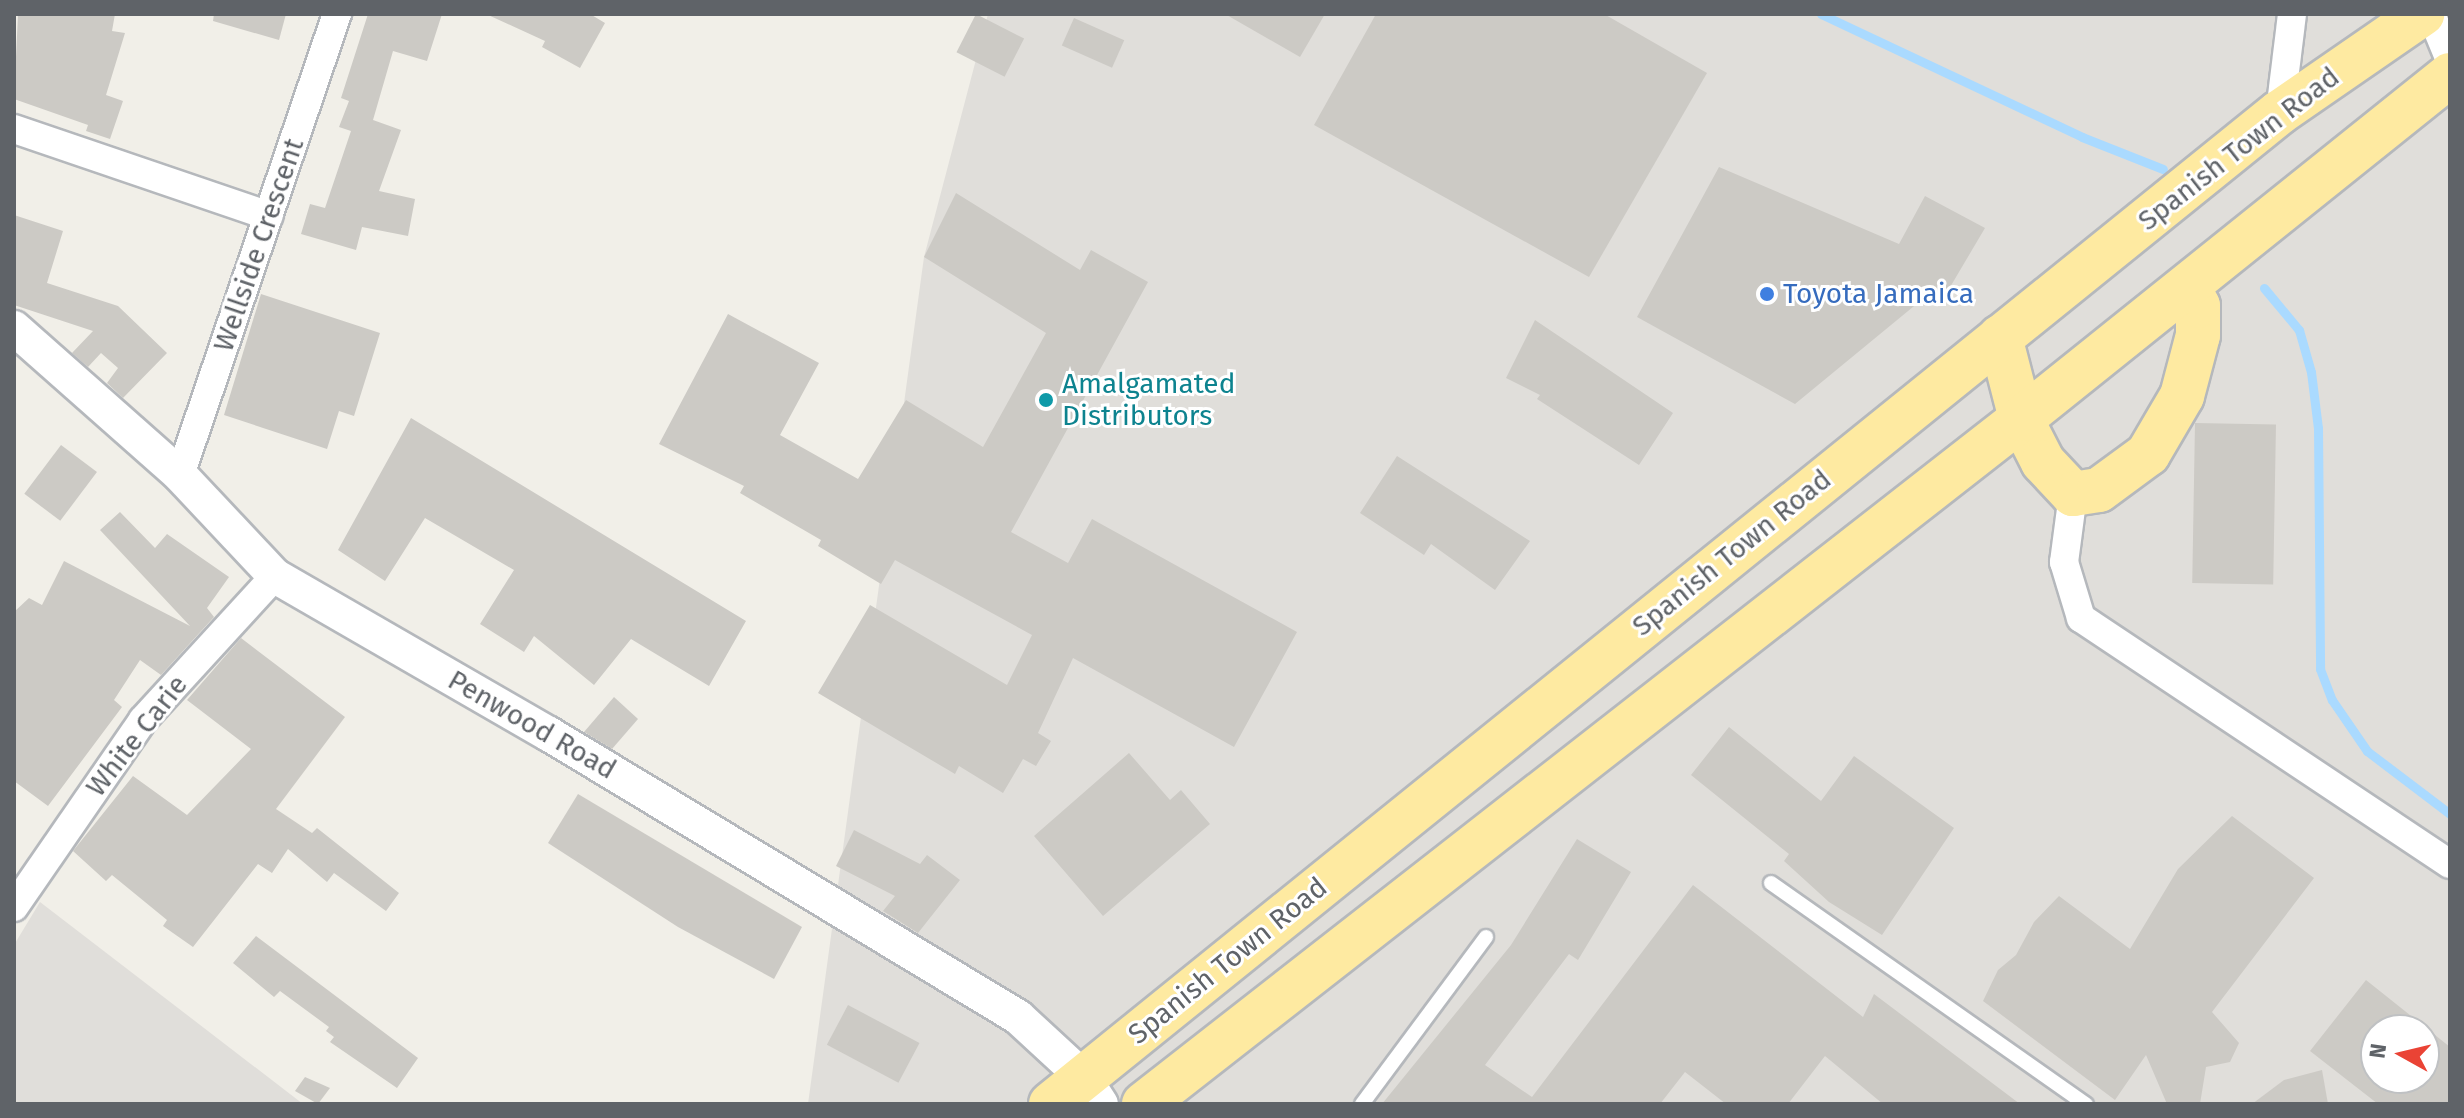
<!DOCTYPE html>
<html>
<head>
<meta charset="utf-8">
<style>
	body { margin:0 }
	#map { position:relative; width:2464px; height:1118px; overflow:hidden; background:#f1efe8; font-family:"Fira Sans",sans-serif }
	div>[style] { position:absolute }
	.industrial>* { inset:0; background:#e0deda }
	.stream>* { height:9px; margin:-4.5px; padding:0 4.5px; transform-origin:4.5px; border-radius:4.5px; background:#aadaff }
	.building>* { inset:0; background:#cccac5; transform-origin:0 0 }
	.roads { filter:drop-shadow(2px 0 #b5b8bc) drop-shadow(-2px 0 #b5b8bc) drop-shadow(0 2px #b5b8bc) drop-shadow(0 -2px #b5b8bc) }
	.service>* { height:14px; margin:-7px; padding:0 7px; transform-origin:7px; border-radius:7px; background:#fff }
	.minor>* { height:28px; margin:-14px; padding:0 14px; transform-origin:14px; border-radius:14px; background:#fff }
	.tertiary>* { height:34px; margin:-17px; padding:0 17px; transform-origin:17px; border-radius:17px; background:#fff }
	.trunk>* { height:44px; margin:-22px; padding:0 22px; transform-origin:22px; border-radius:22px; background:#feeaa1 }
	.dots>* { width:22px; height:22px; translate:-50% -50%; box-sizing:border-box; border:4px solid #fff; border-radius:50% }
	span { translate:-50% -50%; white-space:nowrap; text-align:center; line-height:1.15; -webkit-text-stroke:6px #fff; paint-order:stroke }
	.street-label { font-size:28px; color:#5f6368 }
	.shop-label { font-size:28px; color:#366cbe }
	.left { translate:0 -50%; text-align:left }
	.culture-label { font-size:28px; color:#0d838f }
	.frame { position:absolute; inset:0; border:16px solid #5f6368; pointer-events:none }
	.north { position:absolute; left:2360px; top:1014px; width:80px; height:80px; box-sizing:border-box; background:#fff; border:2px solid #bfc1c3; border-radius:50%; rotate:278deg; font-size:22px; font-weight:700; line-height:32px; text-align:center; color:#5f6368 }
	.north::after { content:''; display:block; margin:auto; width:28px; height:36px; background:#ea4335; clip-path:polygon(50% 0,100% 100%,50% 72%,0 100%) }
</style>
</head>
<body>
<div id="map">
	<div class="industrial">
		<div style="clip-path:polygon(evenodd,988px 14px,2450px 14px,2450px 1104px,808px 1104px,924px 257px,988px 14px,2376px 1030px,2424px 1030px,2424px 1078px,2376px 1078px,2376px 1030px)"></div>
		<div style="clip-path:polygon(40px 902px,303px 1104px,14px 1104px,14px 945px)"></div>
	</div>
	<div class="stream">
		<div style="left:1821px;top:14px;width:289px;rotate:25.2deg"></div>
		<div style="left:2082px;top:137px;width:87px;rotate:21.6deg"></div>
		<div style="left:2264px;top:288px;width:55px;rotate:50.2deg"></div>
		<div style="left:2299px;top:330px;width:44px;rotate:74.1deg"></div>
		<div style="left:2311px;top:372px;width:56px;rotate:82.9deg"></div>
		<div style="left:2318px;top:428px;width:241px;rotate:89.5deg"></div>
		<div style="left:2320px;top:669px;width:33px;rotate:69deg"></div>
		<div style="left:2332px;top:700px;width:62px;rotate:55.5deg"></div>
		<div style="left:2367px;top:751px;width:104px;rotate:37.2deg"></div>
	</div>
	<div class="building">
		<div style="clip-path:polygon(18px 14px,115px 14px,112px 31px,125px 33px,106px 95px,123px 101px,110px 139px,86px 131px,88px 125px,14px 99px)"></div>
		<div style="clip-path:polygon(214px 14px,286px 14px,279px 40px,213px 21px)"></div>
		<div style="clip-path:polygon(368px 14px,442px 14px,427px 61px,393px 51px,373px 120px,401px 130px,379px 191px,415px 199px,408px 236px,362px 227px,356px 250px,301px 234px,310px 204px,325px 208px,351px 131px,339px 127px,349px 101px,341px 98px)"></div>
		<div style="clip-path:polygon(486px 14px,590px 14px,605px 23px,580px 68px,542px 47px,545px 41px)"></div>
		<div style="left:976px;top:14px;width:54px;height:43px;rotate:27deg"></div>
		<div style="clip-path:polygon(1225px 14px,1325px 14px,1300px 57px)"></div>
		<div style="clip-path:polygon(1376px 14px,1604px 14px,1707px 73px,1589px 277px,1314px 125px)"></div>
		<div style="left:1074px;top:18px;width:55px;height:30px;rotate:24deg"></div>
		<div style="clip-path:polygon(1719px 167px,1899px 244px,1925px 196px,1985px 228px,1946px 294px,1936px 288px,1795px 404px,1637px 317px)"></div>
		<div style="clip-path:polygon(956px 193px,1080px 270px,1091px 250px,1148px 282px,1011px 532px,1068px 563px,1092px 519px,1297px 632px,1234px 747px,1073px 658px,1038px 733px,1051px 741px,1036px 766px,1023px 759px,1003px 793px,959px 766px,955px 774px,818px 693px,870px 605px,1007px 685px,1032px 635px,895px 560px,881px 584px,818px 546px,821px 540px,740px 493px,744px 486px,659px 444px,728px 314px,819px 363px,780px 435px,858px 479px,906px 400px,983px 447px,1046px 333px,924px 257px)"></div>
		<div style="clip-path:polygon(14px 215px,63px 231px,47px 283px,118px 306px,167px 353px,123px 398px,107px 383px,118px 368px,101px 353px,88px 367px,72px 353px,93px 331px,14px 305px)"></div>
		<div style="clip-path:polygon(261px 294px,380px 333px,354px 416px,339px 411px,327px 449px,224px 415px)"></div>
		<div style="clip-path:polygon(1535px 320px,1673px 413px,1639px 465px,1537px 399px,1540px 395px,1506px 378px)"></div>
		<div style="clip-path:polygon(411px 418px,746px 621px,709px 686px,631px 639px,594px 685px,534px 636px,524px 652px,480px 624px,514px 570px,425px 518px,385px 581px,338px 550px)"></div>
		<div style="left:2195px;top:423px;width:81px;height:160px;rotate:1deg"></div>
		<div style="left:61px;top:445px;width:45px;height:61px;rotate:37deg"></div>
		<div style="clip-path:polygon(1397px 456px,1530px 541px,1495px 590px,1431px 544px,1424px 555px,1360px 513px)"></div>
		<div style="clip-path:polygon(120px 512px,155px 548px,167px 534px,229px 577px,207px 608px,214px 617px,161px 675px,140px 660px,114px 700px,122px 707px,48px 806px,14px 781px,14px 612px,29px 598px,42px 605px,64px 561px,190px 626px,100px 530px)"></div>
		<div style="clip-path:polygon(241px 638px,345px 717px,276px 809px,312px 833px,317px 828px,399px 893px,386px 911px,334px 873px,327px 882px,288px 849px,272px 873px,258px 864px,193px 947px,163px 926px,167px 920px,112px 875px,106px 881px,73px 851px,133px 776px,187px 815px,251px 749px,187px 700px)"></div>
		<div style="clip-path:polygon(614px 697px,638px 719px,612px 749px,584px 732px)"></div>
		<div style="clip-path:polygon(1729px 727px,1821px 801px,1854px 756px,1954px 828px,1882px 935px,1829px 902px,1784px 861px,1789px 854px,1691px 775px)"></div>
		<div style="clip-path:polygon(1129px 753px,1170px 800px,1181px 790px,1210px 824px,1103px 916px,1034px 836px)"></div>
		<div style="clip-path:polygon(578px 794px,802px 927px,774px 979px,678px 927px,548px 843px)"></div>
		<div style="clip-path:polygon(2232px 816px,2314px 878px,2212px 1012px,2239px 1043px,2230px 1062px,2206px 1067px,2200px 1104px,2167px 1104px,2146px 1055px,2115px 1100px,1983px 1001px,1998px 970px,2016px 955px,2034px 922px,2059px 896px,2130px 949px,2178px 869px)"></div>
		<div style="clip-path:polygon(854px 830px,920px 864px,927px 855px,960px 880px,918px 933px,883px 911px,895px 896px,836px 866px)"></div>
		<div style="clip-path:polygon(1577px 839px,1631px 872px,1578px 960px,1569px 954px,1485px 1065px,1532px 1097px,1693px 885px,1863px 1017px,1874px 994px,2020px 1104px,1883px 1104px,1825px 1056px,1788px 1104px,1726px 1104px,1685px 1072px,1660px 1104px,1382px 1104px,1511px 945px)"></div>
		<div style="clip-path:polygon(256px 936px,418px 1058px,397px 1088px,330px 1042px,334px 1037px,326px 1031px,329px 1027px,280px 991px,274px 997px,233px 963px)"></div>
		<div style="clip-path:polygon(evenodd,2366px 980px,2450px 1047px,2450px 1104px,2378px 1104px,2310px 1051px,2366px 980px,2376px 1030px,2424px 1030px,2424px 1078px,2376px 1078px,2376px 1030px)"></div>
		<div style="left:848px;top:1005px;width:81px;height:45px;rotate:28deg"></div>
		<div style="clip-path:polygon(2322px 1070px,2328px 1104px,2252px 1104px,2284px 1080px)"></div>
		<div style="clip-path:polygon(305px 1077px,330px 1088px,318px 1104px,295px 1091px)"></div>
	</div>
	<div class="roads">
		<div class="service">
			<div style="left:1771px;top:883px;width:385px;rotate:35.1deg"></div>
			<div style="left:1362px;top:1104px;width:208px;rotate:-53.4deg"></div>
		</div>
		<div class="minor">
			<div style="left:2431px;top:14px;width:50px;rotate:67.6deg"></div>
			<div style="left:2280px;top:112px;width:99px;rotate:-83deg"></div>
			<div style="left:14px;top:129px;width:269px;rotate:18.8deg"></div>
			<div style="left:180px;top:475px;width:487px;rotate:-71.2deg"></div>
			<div style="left:2073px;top:494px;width:69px;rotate:97.5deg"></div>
			<div style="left:2064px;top:562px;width:59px;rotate:73.1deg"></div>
			<div style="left:2081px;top:618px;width:443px;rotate:33.7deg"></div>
			<div style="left:14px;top:907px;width:227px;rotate:-55.4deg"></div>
			<div style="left:143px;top:720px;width:195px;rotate:-47.5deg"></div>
		</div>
		<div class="tertiary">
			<div style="left:14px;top:328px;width:222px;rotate:41.5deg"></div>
			<div style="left:180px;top:475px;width:139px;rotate:46.8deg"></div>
			<div style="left:275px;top:576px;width:316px;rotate:30deg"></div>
			<div style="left:549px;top:734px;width:548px;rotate:31.11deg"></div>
			<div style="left:1018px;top:1017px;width:90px;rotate:42.7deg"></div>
			<div style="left:1084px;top:1078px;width:31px;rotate:57deg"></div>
		</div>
		<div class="trunk">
			<div style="left:2000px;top:337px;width:85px;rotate:75.6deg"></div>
			<div style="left:2021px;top:419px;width:48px;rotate:62.9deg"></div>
			<div style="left:2043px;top:462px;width:44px;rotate:46.8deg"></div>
			<div style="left:2073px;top:494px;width:26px;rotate:-9deg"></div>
			<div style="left:2099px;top:490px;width:61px;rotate:-36.3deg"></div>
			<div style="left:2148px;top:454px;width:67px;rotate:-59.6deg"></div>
			<div style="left:2182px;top:396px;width:63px;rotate:-75.3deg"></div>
			<div style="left:2198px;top:335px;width:29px;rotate:-90deg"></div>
			<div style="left:2198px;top:306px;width:22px;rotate:-117deg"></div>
			<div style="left:1051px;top:1104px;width:1579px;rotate:-38.91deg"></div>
			<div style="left:2280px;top:112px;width:173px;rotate:-34.6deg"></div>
			<div style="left:1144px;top:1104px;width:1113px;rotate:-37.99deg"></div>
			<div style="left:2021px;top:419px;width:550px;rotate:-38.72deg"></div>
		</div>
	</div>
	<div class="dots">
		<div style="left:1767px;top:294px;background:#3f7fe0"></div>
		<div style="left:1046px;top:400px;background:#0f9aa8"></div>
	</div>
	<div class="street-label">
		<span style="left:2239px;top:149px;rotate:-38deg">Spanish Town Road</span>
		<span style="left:259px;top:245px;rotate:-71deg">Wellside Crescent</span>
		<span style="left:1732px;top:553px;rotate:-39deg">Spanish Town Road</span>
		<span style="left:532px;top:725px;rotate:30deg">Penwood Road</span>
		<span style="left:137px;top:736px;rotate:-52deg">White Carie</span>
		<span style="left:1228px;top:961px;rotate:-39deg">Spanish Town Road</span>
	</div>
	<div class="shop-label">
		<span class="left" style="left:1783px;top:294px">Toyota Jamaica</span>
	</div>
	<div class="culture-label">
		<span class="left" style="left:1062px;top:400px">Amalgamated<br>Distributors</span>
	</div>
	<div class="frame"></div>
	<div class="north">N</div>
</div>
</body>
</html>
